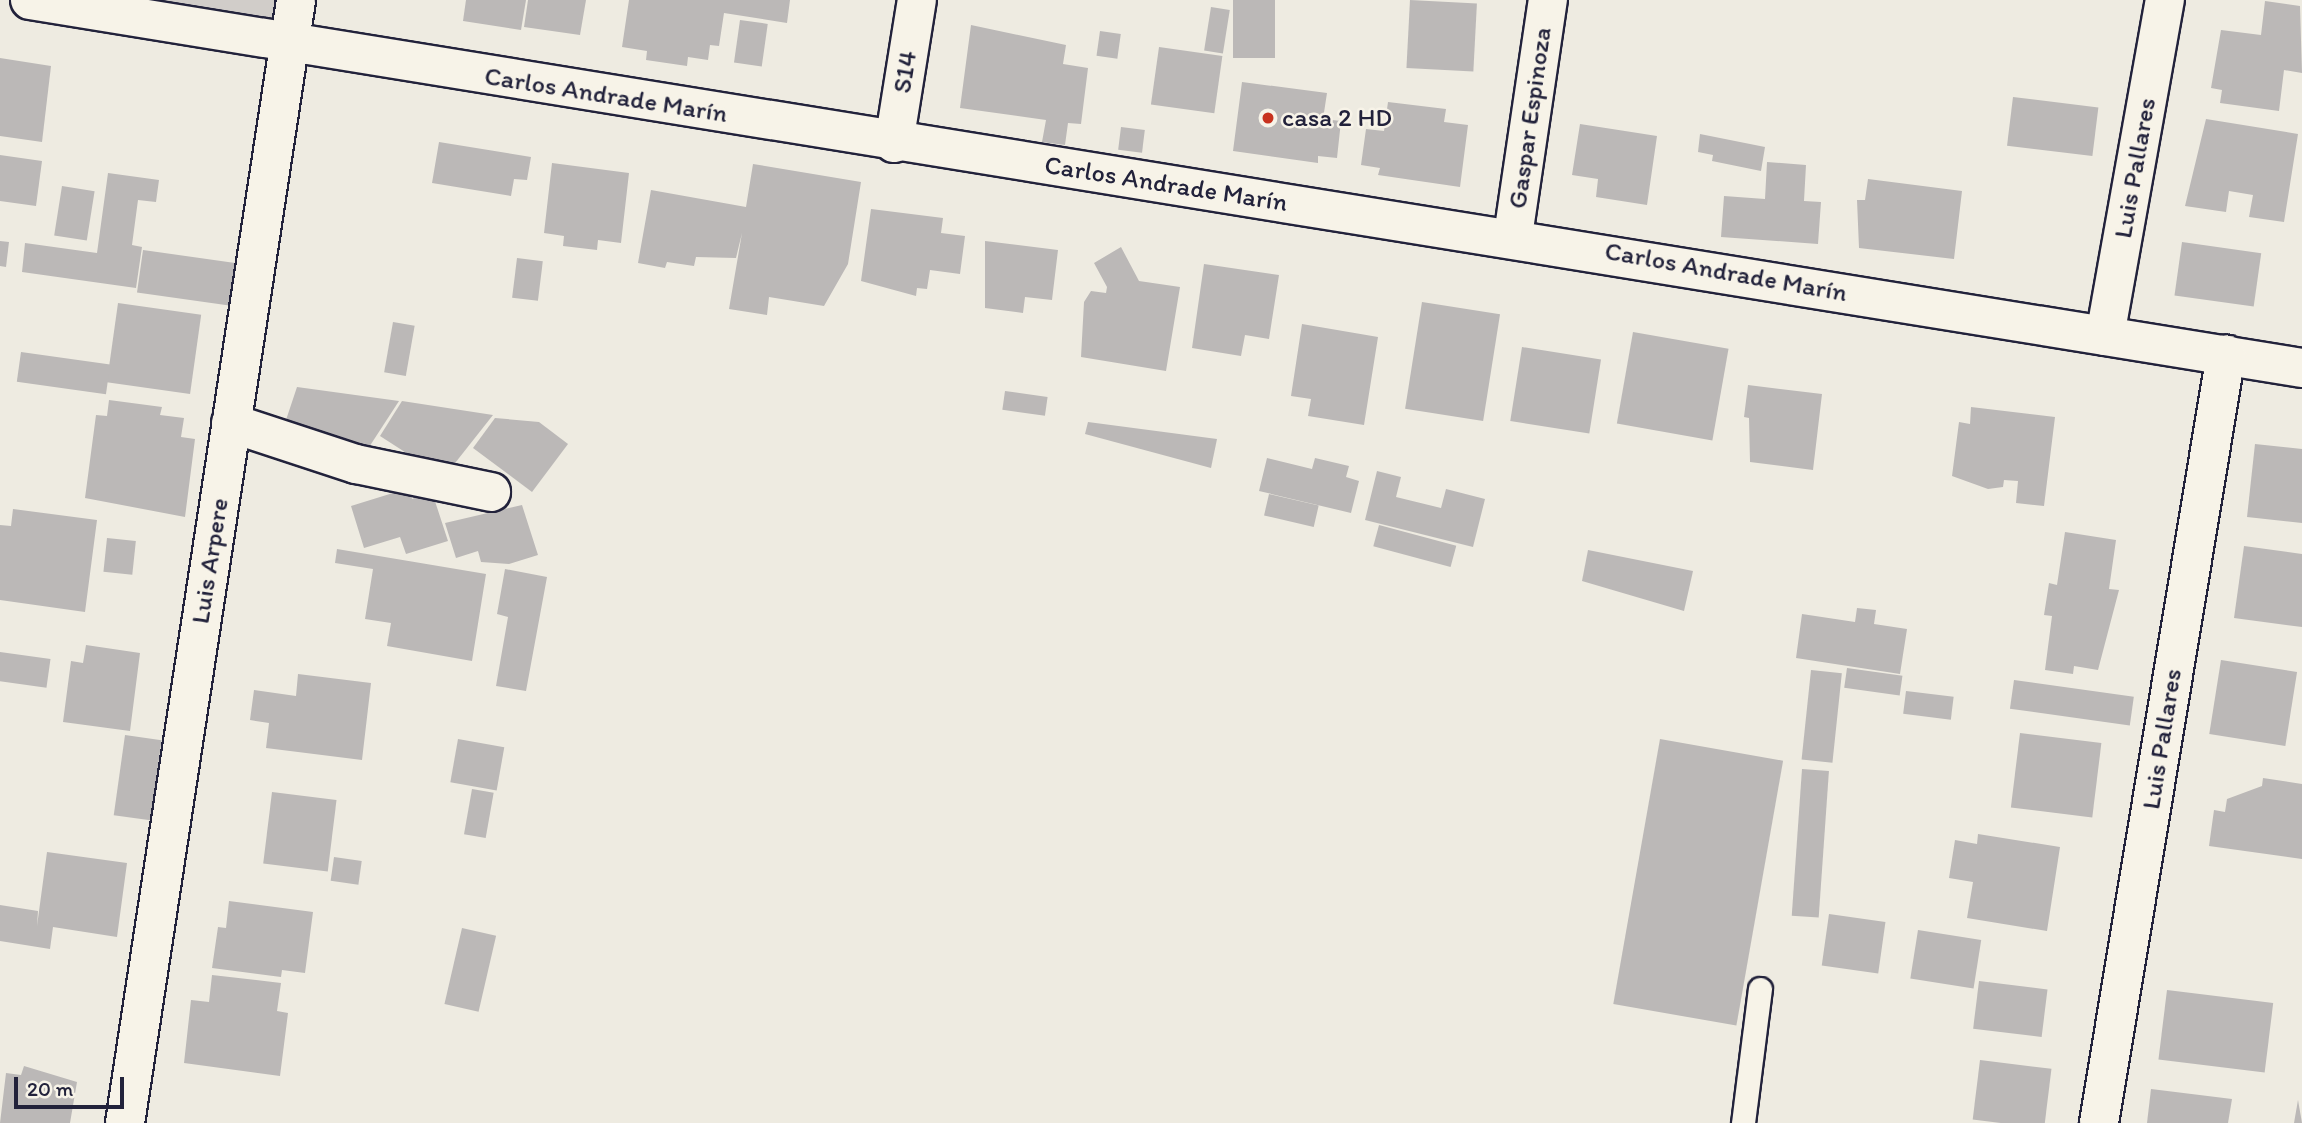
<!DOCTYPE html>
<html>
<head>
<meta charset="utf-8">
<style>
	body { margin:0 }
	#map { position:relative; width:2302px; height:1123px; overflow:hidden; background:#eeebe1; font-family:Itim,sans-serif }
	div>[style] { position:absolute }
	.green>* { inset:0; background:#d1cdc9 }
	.building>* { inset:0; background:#bbb8b7; transform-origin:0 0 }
	.roads { filter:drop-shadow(2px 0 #22223b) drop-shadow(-2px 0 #22223b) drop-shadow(0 2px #22223b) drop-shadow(0 -2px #22223b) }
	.lane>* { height:23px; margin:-11.5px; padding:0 11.5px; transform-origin:11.5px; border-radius:11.5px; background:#f7f3e8 }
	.street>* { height:38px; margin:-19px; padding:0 19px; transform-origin:19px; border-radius:19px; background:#f7f3e8 }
	.dots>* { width:19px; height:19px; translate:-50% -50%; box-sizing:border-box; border:4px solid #f7f3e8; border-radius:50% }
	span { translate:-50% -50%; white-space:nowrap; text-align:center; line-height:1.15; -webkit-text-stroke:5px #f7f3e8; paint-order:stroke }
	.street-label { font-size:26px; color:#22223b }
	.poi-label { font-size:26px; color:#22223b }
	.left { translate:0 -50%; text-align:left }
	.scale { position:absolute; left:14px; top:1077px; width:110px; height:32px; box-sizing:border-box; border:4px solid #22223b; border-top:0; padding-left:9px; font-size:21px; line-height:24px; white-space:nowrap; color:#22223b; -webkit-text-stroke:5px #f7f3e8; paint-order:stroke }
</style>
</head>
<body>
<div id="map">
	<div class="green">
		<div style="clip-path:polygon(32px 0,296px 0,289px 42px)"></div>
	</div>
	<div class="building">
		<div style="clip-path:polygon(466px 0,526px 0,521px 30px,463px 21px)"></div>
		<div style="clip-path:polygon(528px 0,586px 0,580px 35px,524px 27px)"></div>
		<div style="clip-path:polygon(629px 0,790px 0,787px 23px,724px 13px,719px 46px,710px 45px,708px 60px,688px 57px,687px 66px,646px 60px,647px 51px,622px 47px)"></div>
		<div style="left:1233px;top:0;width:42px;height:58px"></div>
		<div style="left:1410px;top:0;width:67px;height:68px;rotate:3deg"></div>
		<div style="clip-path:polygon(2265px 1px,2300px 6px,2302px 73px,2284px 70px,2279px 111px,2220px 103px,2222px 90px,2211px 88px,2221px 30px,2261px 35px)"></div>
		<div style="left:1211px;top:7px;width:19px;height:44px;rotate:9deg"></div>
		<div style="left:740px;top:20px;width:28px;height:43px;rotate:8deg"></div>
		<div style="clip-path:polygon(971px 25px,1066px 45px,1063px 64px,1088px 68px,1081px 124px,1068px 123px,1065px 145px,1042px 142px,1046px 120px,960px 108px)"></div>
		<div style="left:1100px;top:31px;width:21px;height:25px;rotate:8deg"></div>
		<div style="left:1159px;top:47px;width:64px;height:58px;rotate:8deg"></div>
		<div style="clip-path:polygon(0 58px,51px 66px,42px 142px,0 136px)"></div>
		<div style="clip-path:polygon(1242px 82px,1327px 93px,1323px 119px,1341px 121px,1337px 158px,1318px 156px,1318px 163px,1233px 151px)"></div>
		<div style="left:2013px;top:97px;width:86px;height:49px;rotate:7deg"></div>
		<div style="clip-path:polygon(1388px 102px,1446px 109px,1444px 122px,1468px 125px,1460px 187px,1378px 175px,1380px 168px,1361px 165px,1366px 129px,1384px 131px)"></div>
		<div style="clip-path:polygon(2206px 119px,2298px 134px,2284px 222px,2249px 217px,2253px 195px,2229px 191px,2226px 212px,2185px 206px)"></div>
		<div style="clip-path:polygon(1580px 124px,1657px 136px,1647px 205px,1596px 197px,1598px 179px,1572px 175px)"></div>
		<div style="left:1121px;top:127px;width:24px;height:23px;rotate:7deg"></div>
		<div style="clip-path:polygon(1700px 134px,1765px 147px,1761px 171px,1712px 161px,1713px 155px,1698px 152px)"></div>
		<div style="clip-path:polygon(439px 142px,531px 157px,527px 180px,514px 179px,511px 196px,432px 183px)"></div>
		<div style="clip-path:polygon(0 155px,42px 161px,36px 206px,0 201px)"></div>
		<div style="clip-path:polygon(1767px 162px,1806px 165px,1804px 201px,1821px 202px,1818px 244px,1721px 237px,1724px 196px,1765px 199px)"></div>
		<div style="clip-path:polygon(552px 163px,629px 173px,621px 243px,598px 240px,597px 250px,563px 246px,564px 236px,544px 233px)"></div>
		<div style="clip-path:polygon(753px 164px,861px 182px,848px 264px,824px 306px,769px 297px,767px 315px,729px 309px,742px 233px,736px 258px,696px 257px,694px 266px,667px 262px,665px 268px,638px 263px,651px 190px,746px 207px)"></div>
		<div style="clip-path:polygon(108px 173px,159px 180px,156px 202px,138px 200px,132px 245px,142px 247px,136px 288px,22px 272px,25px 243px,97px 253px)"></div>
		<div style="clip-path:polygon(1868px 179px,1962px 191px,1954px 259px,1859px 248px,1857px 200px,1865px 200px)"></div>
		<div style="left:62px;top:186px;width:33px;height:50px;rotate:9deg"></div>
		<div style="clip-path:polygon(871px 209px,943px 218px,941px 233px,965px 236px,960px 274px,930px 270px,927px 289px,917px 288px,916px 296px,861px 281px)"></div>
		<div style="clip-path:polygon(0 241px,9px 242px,6px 267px,0 266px)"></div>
		<div style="clip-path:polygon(985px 241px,1058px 250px,1052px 300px,1025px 297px,1023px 313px,985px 308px)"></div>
		<div style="left:2182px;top:242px;width:80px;height:54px;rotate:8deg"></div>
		<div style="clip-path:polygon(1121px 247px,1139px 281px,1180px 287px,1166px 371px,1081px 357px,1084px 302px,1091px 291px,1106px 293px,1107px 287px,1094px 263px)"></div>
		<div style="left:143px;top:250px;width:93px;height:43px;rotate:8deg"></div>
		<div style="left:517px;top:258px;width:26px;height:40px;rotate:7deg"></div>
		<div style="clip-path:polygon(1204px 264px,1279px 275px,1269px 339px,1245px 335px,1241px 356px,1192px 348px)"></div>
		<div style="left:1422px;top:302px;width:79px;height:108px;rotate:9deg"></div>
		<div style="left:118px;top:303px;width:84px;height:80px;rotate:8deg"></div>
		<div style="left:393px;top:322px;width:22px;height:51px;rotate:10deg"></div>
		<div style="clip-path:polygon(1302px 324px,1378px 337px,1364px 425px,1308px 416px,1311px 399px,1291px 396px)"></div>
		<div style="left:1633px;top:332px;width:97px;height:93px;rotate:10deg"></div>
		<div style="left:1522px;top:347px;width:80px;height:75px;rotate:9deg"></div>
		<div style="left:21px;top:352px;width:90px;height:30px;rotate:8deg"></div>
		<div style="clip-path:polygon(1748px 385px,1822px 394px,1813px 470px,1750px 462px,1749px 418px,1744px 417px)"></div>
		<div style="clip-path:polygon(297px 387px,399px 401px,360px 461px,286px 420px)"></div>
		<div style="left:1005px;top:391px;width:43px;height:19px;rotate:8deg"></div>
		<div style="clip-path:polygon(109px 400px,162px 407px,160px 415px,184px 418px,181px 437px,195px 439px,185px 517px,85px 498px,96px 415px,107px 416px)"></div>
		<div style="clip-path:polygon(402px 401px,493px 415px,448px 472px,425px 465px,380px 436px)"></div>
		<div style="clip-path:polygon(1971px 407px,2055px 417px,2044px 506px,2016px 503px,2018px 481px,2004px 480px,2003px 487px,1988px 489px,1952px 476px,1959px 422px,1970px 424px)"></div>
		<div style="clip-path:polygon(495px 418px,539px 422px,568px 444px,532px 492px,473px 448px)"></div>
		<div style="clip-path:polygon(1088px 422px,1217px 439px,1211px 468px,1085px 434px)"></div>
		<div style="clip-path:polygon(2255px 444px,2302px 449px,2302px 523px,2247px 517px)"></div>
		<div style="clip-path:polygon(1267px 458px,1312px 469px,1315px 458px,1349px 466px,1346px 477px,1359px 481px,1351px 513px,1259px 491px)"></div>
		<div style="clip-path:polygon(1377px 471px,1401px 477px,1396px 497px,1441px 508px,1446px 489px,1485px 499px,1473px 547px,1365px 520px)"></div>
		<div style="clip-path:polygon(409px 488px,412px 499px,432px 492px,448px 541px,406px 554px,400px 537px,364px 548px,351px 506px)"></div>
		<div style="left:1269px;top:494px;width:51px;height:22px;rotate:13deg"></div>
		<div style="clip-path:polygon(522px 505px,538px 555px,509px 564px,481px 562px,478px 551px,456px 558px,445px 523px)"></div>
		<div style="clip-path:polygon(13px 509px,97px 520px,85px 612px,0 600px,0 525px,11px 526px)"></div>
		<div style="left:1379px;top:525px;width:80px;height:22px;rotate:15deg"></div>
		<div style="clip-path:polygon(2065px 532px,2116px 540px,2109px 589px,2119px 590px,2098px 670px,2074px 666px,2073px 674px,2045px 670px,2052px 616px,2044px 615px,2049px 583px,2057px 585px)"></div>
		<div style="left:107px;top:538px;width:29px;height:34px;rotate:6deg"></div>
		<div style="clip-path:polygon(2244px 546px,2302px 554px,2302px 627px,2234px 618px)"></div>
		<div style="clip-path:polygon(337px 549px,486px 574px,472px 661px,387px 646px,391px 623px,365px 619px,373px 569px,335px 563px)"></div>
		<div style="clip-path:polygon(1588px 550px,1693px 571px,1684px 611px,1582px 581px)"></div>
		<div style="clip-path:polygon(505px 569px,547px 577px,526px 691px,496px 686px,508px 617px,497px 614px)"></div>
		<div style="clip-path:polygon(1857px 608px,1876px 610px,1874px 624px,1907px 629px,1900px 674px,1796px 658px,1802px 614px,1855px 622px)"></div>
		<div style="clip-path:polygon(86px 645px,140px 653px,130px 731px,63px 722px,71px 661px,83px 663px)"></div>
		<div style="left:0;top:652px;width:51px;height:29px;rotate:8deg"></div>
		<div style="left:2221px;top:660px;width:77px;height:75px;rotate:9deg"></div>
		<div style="left:1847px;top:668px;width:56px;height:20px;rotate:8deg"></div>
		<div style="left:1811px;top:670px;width:31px;height:90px;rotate:6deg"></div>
		<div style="clip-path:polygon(298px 674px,371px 683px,362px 760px,266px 748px,269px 723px,250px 720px,254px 690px,296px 696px)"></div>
		<div style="left:2014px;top:680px;width:121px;height:29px;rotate:8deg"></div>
		<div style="left:1906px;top:691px;width:48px;height:23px;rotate:7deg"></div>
		<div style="left:2020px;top:733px;width:82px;height:75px;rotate:7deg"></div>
		<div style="left:125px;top:735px;width:37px;height:81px;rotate:8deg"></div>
		<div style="left:458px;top:739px;width:47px;height:44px;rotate:10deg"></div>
		<div style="left:1660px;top:739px;width:125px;height:269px;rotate:10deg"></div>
		<div style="left:1802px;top:769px;width:27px;height:147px;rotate:4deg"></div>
		<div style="clip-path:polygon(2263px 778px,2302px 784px,2302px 859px,2209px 846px,2214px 810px,2225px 812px,2227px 799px,2262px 786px)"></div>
		<div style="left:472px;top:789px;width:22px;height:46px;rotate:10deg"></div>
		<div style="left:272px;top:792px;width:65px;height:72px;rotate:7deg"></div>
		<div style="clip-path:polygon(1978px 834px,2060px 847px,2047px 931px,1967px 918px,1973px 882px,1949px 878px,1955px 840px,1977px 844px)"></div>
		<div style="clip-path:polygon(47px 852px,127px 863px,117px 937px,53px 927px,50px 949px,0 941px,0 905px,38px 911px,37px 926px)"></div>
		<div style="left:334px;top:857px;width:28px;height:24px;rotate:8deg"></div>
		<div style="clip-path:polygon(229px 901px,313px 912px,305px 973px,282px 970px,281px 977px,212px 968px,218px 927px,226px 928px)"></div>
		<div style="left:1829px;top:914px;width:57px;height:52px;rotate:8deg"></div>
		<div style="left:462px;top:928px;width:35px;height:78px;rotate:13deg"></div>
		<div style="left:1918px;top:930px;width:64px;height:49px;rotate:9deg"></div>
		<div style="clip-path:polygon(212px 975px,281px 983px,277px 1011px,288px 1013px,280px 1076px,184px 1063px,191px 1000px,209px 1002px)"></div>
		<div style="left:1979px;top:981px;width:69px;height:48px;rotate:7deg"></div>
		<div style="left:2167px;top:990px;width:107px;height:70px;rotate:7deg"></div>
		<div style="left:1980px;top:1060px;width:72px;height:60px;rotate:7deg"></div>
		<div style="clip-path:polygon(24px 1066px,77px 1082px,70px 1123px,0 1123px,6px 1073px,21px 1075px)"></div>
		<div style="clip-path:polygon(2151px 1089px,2232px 1099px,2228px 1123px,2147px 1123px)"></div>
		<div style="clip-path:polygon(2298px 1100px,2302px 1123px,2294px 1123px)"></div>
	</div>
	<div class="roads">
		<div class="lane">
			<div style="left:1743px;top:1123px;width:135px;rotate:-82.8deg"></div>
		</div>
		<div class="street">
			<div style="left:30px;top:0;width:2302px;rotate:9.2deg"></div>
			<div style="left:894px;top:143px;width:145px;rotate:-80.9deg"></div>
			<div style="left:1513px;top:236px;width:239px;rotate:-81.6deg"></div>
			<div style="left:2105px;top:336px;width:341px;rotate:-79.9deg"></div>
			<div style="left:231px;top:423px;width:132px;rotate:18.2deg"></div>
			<div style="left:356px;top:464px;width:138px;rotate:11.7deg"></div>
			<div style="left:125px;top:1123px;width:1136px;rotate:-81.34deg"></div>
			<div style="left:2099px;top:1123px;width:779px;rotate:-80.62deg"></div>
		</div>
	</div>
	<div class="dots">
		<div style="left:1268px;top:118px;background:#c8321e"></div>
	</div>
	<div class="street-label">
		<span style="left:905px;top:72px;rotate:-81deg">S14</span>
		<span style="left:606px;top:95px;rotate:9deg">Carlos Andrade Marín</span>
		<span style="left:1530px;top:118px;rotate:-82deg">Gaspar Espinoza</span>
		<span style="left:2135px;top:168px;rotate:-80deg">Luis Pallares</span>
		<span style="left:1166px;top:184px;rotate:9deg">Carlos Andrade Marín</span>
		<span style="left:1726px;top:272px;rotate:10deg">Carlos Andrade Marín</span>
		<span style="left:210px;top:561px;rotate:-81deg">Luis Arpere</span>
		<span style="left:2162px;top:739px;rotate:-81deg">Luis Pallares</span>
	</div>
	<div class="poi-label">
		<span class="left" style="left:1282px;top:118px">casa 2 HD</span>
	</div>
	<div class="scale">20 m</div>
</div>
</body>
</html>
